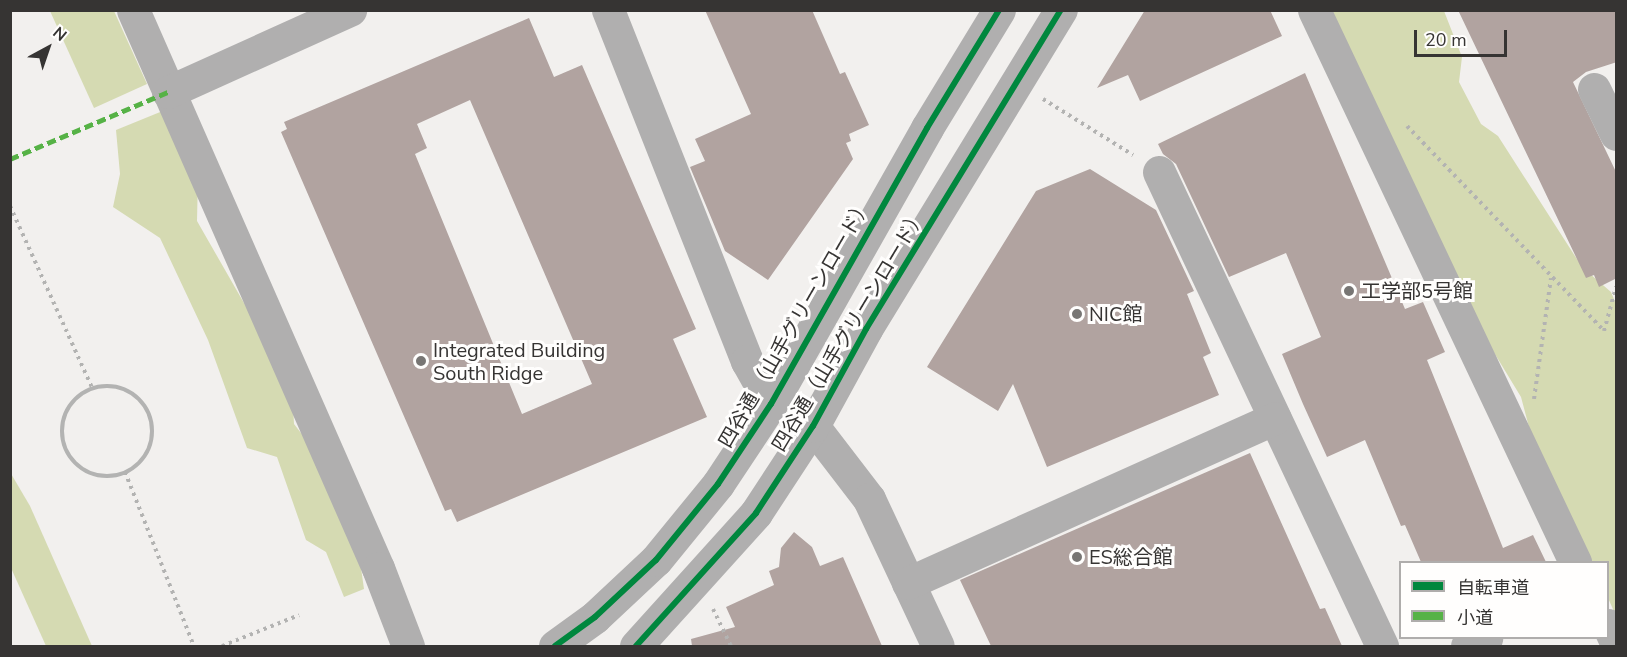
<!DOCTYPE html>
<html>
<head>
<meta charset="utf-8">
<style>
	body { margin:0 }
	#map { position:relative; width:1627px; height:657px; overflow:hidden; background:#f2f0ee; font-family:"Nunito Sans","Noto Sans JP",sans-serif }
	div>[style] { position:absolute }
	.forest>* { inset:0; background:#d5dab2 }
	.building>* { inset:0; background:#b1a3a0 }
	.path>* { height:4px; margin-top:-2px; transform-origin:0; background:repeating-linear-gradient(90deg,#b3b3b2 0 3px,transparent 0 7.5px) }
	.path>.ring { margin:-2px; padding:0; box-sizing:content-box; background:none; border:4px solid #b3b3b2; border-radius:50% }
	.minor>* { height:33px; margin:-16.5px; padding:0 16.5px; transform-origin:16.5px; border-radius:16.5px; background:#b0afaf }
	.quiet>* { height:4.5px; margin-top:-2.25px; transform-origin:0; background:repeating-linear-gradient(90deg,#56b246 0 9px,transparent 0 13.5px) }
	.cycleway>* { height:6px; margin:-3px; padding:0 3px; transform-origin:3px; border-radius:3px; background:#00873e }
	.dots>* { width:16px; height:16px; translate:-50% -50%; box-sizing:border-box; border:3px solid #fffefd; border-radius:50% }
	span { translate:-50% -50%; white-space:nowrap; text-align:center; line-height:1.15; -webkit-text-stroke:6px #fffefd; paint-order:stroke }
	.poi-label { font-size:20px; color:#363433 }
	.left { translate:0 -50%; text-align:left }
	.street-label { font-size:20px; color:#363433 }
	.frame { position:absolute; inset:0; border:12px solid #363433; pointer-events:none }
	.legend { position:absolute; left:1399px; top:561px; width:210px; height:78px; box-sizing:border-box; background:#fffefd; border:2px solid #afadac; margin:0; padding:8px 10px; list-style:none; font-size:18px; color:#363433 }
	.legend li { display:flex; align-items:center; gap:12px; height:30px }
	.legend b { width:30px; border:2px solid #afadac }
	.north { position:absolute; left:18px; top:18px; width:60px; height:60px; -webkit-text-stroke:4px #fffefd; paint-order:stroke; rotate:40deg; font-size:16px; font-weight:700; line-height:24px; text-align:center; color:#363433 }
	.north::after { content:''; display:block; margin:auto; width:21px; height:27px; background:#363433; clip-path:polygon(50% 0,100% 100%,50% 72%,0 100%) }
	.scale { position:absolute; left:1414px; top:30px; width:93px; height:27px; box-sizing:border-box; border:3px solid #363433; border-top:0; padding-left:8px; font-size:18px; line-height:21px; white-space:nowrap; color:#363433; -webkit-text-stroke:4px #fffefd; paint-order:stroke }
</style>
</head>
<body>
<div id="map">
	<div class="forest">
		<div style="clip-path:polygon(50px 11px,114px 11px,147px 84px,94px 108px)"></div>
		<div style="clip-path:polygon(1324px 11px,1444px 11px,1462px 57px,1459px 82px,1481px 124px,1498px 136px,1582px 267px,1611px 292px,1616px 304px,1616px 616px,1608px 598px,1608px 562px,1590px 562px,1534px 446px,1521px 397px,1487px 341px)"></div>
		<div style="clip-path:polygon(170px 108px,198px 176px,197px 221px,292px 387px,294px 424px,325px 464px,357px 540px,364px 589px,344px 597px,326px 552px,306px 540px,277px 457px,247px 448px,208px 340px,160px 238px,113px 207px,120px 174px,116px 130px)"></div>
		<div style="clip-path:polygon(10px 472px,30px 506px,92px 646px,46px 646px,11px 568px)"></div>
	</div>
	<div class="building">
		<div style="clip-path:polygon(705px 10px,812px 10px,840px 74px,845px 72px,869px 125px,849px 134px,851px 141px,846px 143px,853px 159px,768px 280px,725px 251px,690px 167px,705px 161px,695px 139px,751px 114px)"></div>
		<div style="clip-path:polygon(1145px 10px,1270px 10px,1282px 36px,1140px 101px,1128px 75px,1097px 88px)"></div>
		<div style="clip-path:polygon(1458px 10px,1617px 10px,1617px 62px,1586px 72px,1573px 82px,1617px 174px,1617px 278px,1599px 287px,1594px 275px,1586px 278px)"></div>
		<div style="clip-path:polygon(evenodd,529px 18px,554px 77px,582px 65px,696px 329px,673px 339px,707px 417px,457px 522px,451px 509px,445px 511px,281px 132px,287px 129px,284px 122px,529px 18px,470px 100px,592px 384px,522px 414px,415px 154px,427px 148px,417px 124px,470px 100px)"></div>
		<div style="clip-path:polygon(1305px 73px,1405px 309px,1423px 302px,1445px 352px,1427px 360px,1503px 548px,1533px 535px,1546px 562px,1421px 562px,1405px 525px,1401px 526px,1365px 440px,1327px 457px,1303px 404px,1282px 354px,1321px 337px,1286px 253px,1229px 277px,1176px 164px,1163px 154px,1158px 144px)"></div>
		<div style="clip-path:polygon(1090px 169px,1156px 210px,1194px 291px,1187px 294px,1211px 353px,1203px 357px,1219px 395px,1047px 467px,1013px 384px,998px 411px,927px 367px,1036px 191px)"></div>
		<div style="clip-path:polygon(1250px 453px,1320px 609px,1325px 608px,1342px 646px,991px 646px,960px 580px)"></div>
		<div style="clip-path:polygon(794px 532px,812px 547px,820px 566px,843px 557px,882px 646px,692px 646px,691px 639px,735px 627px,726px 607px,774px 585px,769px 571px,779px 567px,781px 548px)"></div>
	</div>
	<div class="path">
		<div style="left:1043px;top:99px;width:106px;rotate:31.9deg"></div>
		<div style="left:1407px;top:126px;width:284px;rotate:46.1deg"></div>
		<div style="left:1604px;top:331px;width:46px;rotate:-74.7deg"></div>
		<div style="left:10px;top:206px;width:200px;rotate:65.7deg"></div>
		<div class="ring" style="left:62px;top:386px;width:86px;height:86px"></div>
		<div style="left:1534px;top:399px;width:122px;rotate:-82deg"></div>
		<div style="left:125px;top:472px;width:187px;rotate:68.4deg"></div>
		<div style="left:713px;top:609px;width:41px;rotate:64.1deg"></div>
		<div style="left:222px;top:646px;width:83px;rotate:-21.9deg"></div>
	</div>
	<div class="minor">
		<div style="left:133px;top:10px;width:609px;rotate:66.3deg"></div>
		<div style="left:378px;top:568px;width:84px;rotate:69deg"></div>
		<div style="left:608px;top:10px;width:378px;rotate:68.4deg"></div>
		<div style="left:747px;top:361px;width:49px;rotate:60.8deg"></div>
		<div style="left:1314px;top:10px;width:611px;rotate:64.69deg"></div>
		<div style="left:1594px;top:89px;width:50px;rotate:63.9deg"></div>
		<div style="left:168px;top:92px;width:200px;rotate:-24.3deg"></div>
		<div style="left:1159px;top:172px;width:524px;rotate:64.8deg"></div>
		<div style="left:813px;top:426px;width:92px;rotate:52.5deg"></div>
		<div style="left:869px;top:499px;width:162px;rotate:64.9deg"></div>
		<div style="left:908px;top:583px;width:402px;rotate:-24.2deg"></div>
		<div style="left:1608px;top:625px;width:19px;rotate:65deg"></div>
		<div style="left:555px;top:646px;width:49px;rotate:-35.9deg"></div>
		<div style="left:595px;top:617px;width:83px;rotate:-43.1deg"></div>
		<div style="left:656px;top:560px;width:98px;rotate:-50.8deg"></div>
		<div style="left:718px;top:484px;width:96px;rotate:-56.5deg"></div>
		<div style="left:771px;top:404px;width:317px;rotate:-60.5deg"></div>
		<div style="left:927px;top:128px;width:138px;rotate:-58.6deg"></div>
		<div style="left:636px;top:646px;width:179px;rotate:-47.9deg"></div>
		<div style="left:756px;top:513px;width:104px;rotate:-56.8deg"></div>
		<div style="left:813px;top:426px;width:111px;rotate:-61.3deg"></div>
		<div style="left:866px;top:329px;width:374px;rotate:-58.6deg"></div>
		<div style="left:1467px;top:646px;width:21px;rotate:-23deg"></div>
	</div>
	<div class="quiet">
		<div style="left:10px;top:159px;width:172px;rotate:-23deg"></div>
	</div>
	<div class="cycleway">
		<div style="left:555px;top:646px;width:49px;rotate:-35.9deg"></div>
		<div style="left:595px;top:617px;width:83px;rotate:-43.1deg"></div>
		<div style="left:656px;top:560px;width:98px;rotate:-50.8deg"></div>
		<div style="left:718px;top:484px;width:96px;rotate:-56.5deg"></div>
		<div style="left:771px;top:404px;width:317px;rotate:-60.5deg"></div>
		<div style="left:927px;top:128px;width:138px;rotate:-58.6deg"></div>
		<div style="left:636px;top:646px;width:179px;rotate:-47.9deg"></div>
		<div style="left:756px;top:513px;width:104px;rotate:-56.8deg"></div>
		<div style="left:813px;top:426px;width:111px;rotate:-61.3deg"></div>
		<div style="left:866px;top:329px;width:374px;rotate:-58.6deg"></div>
	</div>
	<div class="dots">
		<div style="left:1349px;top:291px;background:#787674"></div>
		<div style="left:1077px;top:314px;background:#787674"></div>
		<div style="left:421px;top:361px;background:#787674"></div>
		<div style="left:1077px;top:557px;background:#787674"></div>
	</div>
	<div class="poi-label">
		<span class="left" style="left:1361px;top:291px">工学部5号館</span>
		<span class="left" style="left:1089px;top:314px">NIC館</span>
		<span class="left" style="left:433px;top:362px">Integrated Building<br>South Ridge</span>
		<span class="left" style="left:1089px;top:557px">ES総合館</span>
	</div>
	<div class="street-label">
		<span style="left:795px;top:323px;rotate:-60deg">四谷通 （山手グリーンロード）</span>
		<span style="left:849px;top:330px;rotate:-59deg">四谷通（山手グリーンロード）</span>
	</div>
	<div class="frame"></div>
	<ul class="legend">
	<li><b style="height:8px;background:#00873e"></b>自転車道</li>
	<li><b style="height:8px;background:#56b246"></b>小道</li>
	</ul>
	<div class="north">N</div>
	<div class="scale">20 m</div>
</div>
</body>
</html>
